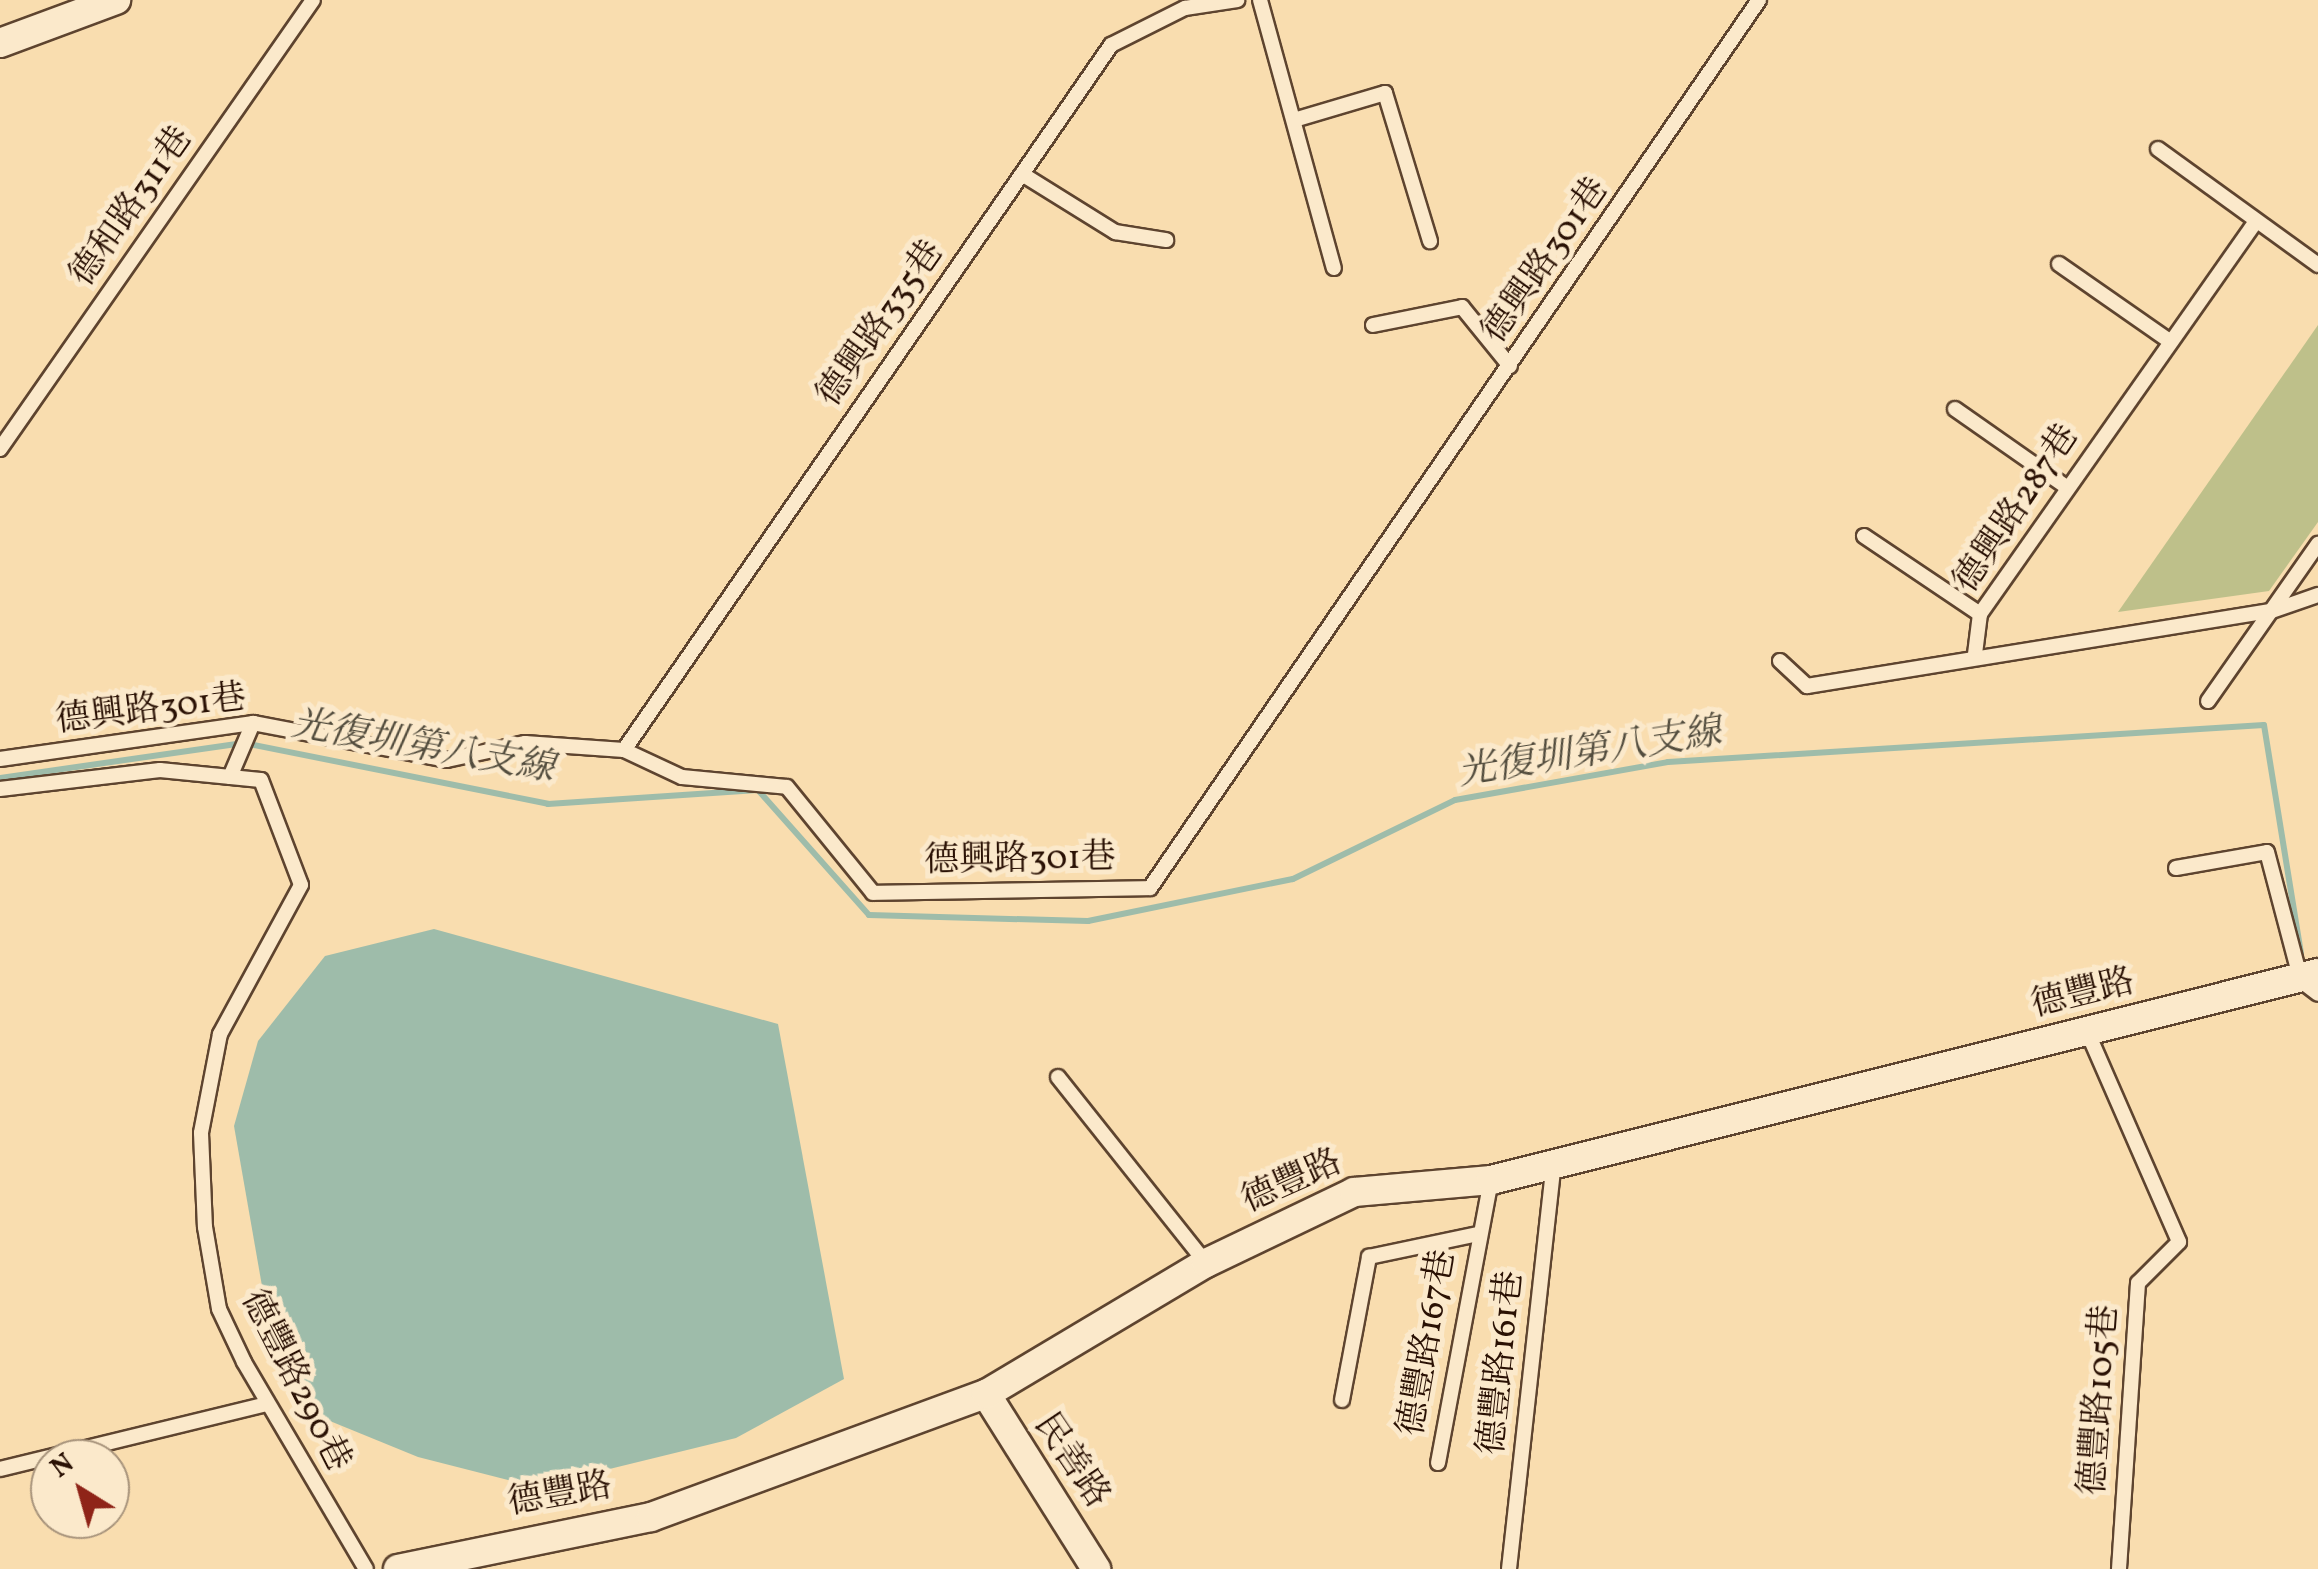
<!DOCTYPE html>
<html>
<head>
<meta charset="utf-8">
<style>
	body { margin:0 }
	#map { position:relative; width:2318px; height:1569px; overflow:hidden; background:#f9ddaf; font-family:Vollkorn,"Noto Serif TC",serif }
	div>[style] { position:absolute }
	.green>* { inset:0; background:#bec08a }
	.water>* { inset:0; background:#9ebcaa }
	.stream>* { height:6px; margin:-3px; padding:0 3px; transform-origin:3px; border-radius:3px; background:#9ebcaa }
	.roads { filter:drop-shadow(2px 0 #5e442f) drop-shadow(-2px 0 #5e442f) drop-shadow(0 2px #5e442f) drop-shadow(0 -2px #5e442f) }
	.service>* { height:14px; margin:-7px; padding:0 7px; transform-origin:7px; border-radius:7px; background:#fbe9cb }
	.minor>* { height:28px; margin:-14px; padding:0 14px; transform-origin:14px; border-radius:14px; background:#fbe9cb }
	span { translate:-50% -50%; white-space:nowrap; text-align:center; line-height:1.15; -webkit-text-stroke:10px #fbe9cb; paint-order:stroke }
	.street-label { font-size:35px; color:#2a1104 }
	.water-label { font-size:38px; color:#534d3e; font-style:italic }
	.north { position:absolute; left:30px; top:1439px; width:100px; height:100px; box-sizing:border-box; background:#fbe9cb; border:2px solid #a7937b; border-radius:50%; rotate:323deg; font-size:28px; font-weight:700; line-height:40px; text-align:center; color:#2a1104 }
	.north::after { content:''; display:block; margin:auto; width:35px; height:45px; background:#8f2418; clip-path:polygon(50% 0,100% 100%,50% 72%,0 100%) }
</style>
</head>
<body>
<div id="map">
	<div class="green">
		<div style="clip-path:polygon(2318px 325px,2318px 522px,2269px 591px,2118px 612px)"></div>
	</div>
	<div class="water">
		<div style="clip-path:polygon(434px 929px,778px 1024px,844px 1379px,736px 1438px,536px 1487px,418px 1457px,325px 1419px,273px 1349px,234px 1126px,258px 1041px,325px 956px)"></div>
	</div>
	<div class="stream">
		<div style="left:0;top:778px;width:246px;rotate:-8.2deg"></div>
		<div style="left:244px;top:743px;width:310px;rotate:11.3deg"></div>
		<div style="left:548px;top:804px;width:210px;rotate:-3.8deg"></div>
		<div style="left:758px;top:790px;width:167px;rotate:48.4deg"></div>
		<div style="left:869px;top:915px;width:219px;rotate:1.6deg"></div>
		<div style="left:1088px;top:921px;width:209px;rotate:-11.6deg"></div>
		<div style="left:1293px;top:879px;width:180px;rotate:-26deg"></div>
		<div style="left:1455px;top:800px;width:216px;rotate:-10.1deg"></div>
		<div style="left:1668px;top:762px;width:597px;rotate:-3.55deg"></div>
		<div style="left:2264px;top:725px;width:231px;rotate:80.8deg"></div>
	</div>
	<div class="roads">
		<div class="service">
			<div style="left:1260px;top:0;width:278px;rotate:74.6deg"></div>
			<div style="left:1294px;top:120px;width:95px;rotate:-16.5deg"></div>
			<div style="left:1385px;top:93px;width:155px;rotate:73.1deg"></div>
			<div style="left:2158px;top:149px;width:198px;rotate:35.9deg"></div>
			<div style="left:1022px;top:174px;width:110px;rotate:31.9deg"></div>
			<div style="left:1115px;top:232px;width:52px;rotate:8.9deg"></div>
			<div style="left:2059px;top:264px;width:136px;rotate:34.9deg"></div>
			<div style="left:1373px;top:325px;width:91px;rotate:-11.4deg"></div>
			<div style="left:1462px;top:307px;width:76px;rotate:50.9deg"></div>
			<div style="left:1955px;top:409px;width:134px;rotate:35deg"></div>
			<div style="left:0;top:449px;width:547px;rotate:-55.12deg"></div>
			<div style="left:1864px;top:536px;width:140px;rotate:33.9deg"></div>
			<div style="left:1975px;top:654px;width:40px;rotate:-82.9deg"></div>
			<div style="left:1980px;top:614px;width:479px;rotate:-54.9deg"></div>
			<div style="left:1780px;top:661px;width:37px;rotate:43deg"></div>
			<div style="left:1807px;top:686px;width:471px;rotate:-9.2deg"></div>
			<div style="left:2272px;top:611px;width:49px;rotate:-19.2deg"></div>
			<div style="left:2208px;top:701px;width:192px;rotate:-55deg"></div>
			<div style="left:624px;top:750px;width:857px;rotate:-55.36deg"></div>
			<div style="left:1111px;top:45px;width:83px;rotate:-26.6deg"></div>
			<div style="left:1185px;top:8px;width:53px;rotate:-8.7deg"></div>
			<div style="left:0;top:759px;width:256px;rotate:-8.1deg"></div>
			<div style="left:253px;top:723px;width:197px;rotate:10.8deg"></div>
			<div style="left:447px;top:760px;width:80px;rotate:-12.3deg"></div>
			<div style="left:525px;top:743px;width:99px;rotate:4deg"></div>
			<div style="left:624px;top:750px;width:64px;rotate:25deg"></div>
			<div style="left:682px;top:777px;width:105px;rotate:5.4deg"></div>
			<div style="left:787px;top:787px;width:136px;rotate:50.9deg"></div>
			<div style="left:873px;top:893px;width:277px;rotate:-1deg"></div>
			<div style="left:1150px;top:888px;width:1077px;rotate:-55.56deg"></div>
			<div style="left:230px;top:777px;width:59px;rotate:-66.9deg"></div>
			<div style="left:0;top:789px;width:161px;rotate:-6.8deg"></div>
			<div style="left:160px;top:770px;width:101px;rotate:5.7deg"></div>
			<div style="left:261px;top:780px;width:112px;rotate:69.1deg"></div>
			<div style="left:301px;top:885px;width:170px;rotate:118.5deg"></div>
			<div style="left:220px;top:1034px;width:101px;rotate:100.9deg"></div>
			<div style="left:201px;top:1133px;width:94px;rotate:87.6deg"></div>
			<div style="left:205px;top:1227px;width:83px;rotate:80.3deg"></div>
			<div style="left:219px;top:1309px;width:59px;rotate:64.7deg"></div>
			<div style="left:244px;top:1362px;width:240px;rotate:59.5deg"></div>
			<div style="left:2176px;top:868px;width:92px;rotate:-10deg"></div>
			<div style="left:2267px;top:852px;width:133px;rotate:75.2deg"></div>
			<div style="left:2301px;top:981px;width:21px;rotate:37deg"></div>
			<div style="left:2087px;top:1031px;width:230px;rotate:66.4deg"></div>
			<div style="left:2179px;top:1242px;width:58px;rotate:135deg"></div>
			<div style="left:2138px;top:1283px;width:287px;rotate:93.8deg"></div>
			<div style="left:1058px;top:1077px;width:238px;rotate:51.5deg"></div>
			<div style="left:1342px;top:1400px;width:146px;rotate:-79.3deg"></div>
			<div style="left:1369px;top:1257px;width:111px;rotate:-11.9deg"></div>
			<div style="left:1438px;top:1463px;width:288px;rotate:-79.4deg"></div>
			<div style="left:0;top:1469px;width:274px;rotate:-13.7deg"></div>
			<div style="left:1509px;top:1569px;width:407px;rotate:-83.7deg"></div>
		</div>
		<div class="minor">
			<div style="left:0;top:43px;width:124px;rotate:-20.3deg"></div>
			<div style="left:986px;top:1394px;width:207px;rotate:57.8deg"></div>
			<div style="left:398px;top:1569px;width:258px;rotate:-11.6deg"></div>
			<div style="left:651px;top:1517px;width:357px;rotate:-20.2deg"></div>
			<div style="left:986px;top:1394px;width:256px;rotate:-30.8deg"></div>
			<div style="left:1206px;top:1263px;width:164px;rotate:-25.6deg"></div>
			<div style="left:1354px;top:1192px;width:138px;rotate:-5deg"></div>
			<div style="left:1491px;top:1180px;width:853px;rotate:-14.05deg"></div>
		</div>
	</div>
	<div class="street-label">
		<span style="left:132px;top:207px;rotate:-55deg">德和路311巷</span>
		<span style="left:1546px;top:261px;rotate:-55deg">德興路301巷</span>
		<span style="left:881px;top:324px;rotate:-55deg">德興路335巷</span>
		<span style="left:2017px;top:509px;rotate:-56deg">德興路287巷</span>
		<span style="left:151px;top:710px;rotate:-7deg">德興路301巷</span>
		<span style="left:1020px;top:860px;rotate:-1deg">德興路301巷</span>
		<span style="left:2083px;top:994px;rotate:-14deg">德豐路</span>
		<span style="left:1292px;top:1182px;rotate:-24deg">德豐路</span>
		<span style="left:1428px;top:1343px;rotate:-80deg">德豐路167巷</span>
		<span style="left:1502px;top:1363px;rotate:-84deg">德豐路161巷</span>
		<span style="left:295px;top:1381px;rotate:63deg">德豐路290巷</span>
		<span style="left:2100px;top:1400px;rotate:-86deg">德豐路105巷</span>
		<span style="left:1071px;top:1461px;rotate:56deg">民善路</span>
		<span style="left:560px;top:1495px;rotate:-10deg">德豐路</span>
	</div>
	<div class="water-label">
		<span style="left:423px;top:748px;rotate:10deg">光復圳第八支線</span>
		<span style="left:1590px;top:754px;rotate:-9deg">光復圳第八支線</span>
	</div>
	<div class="north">N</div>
</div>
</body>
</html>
